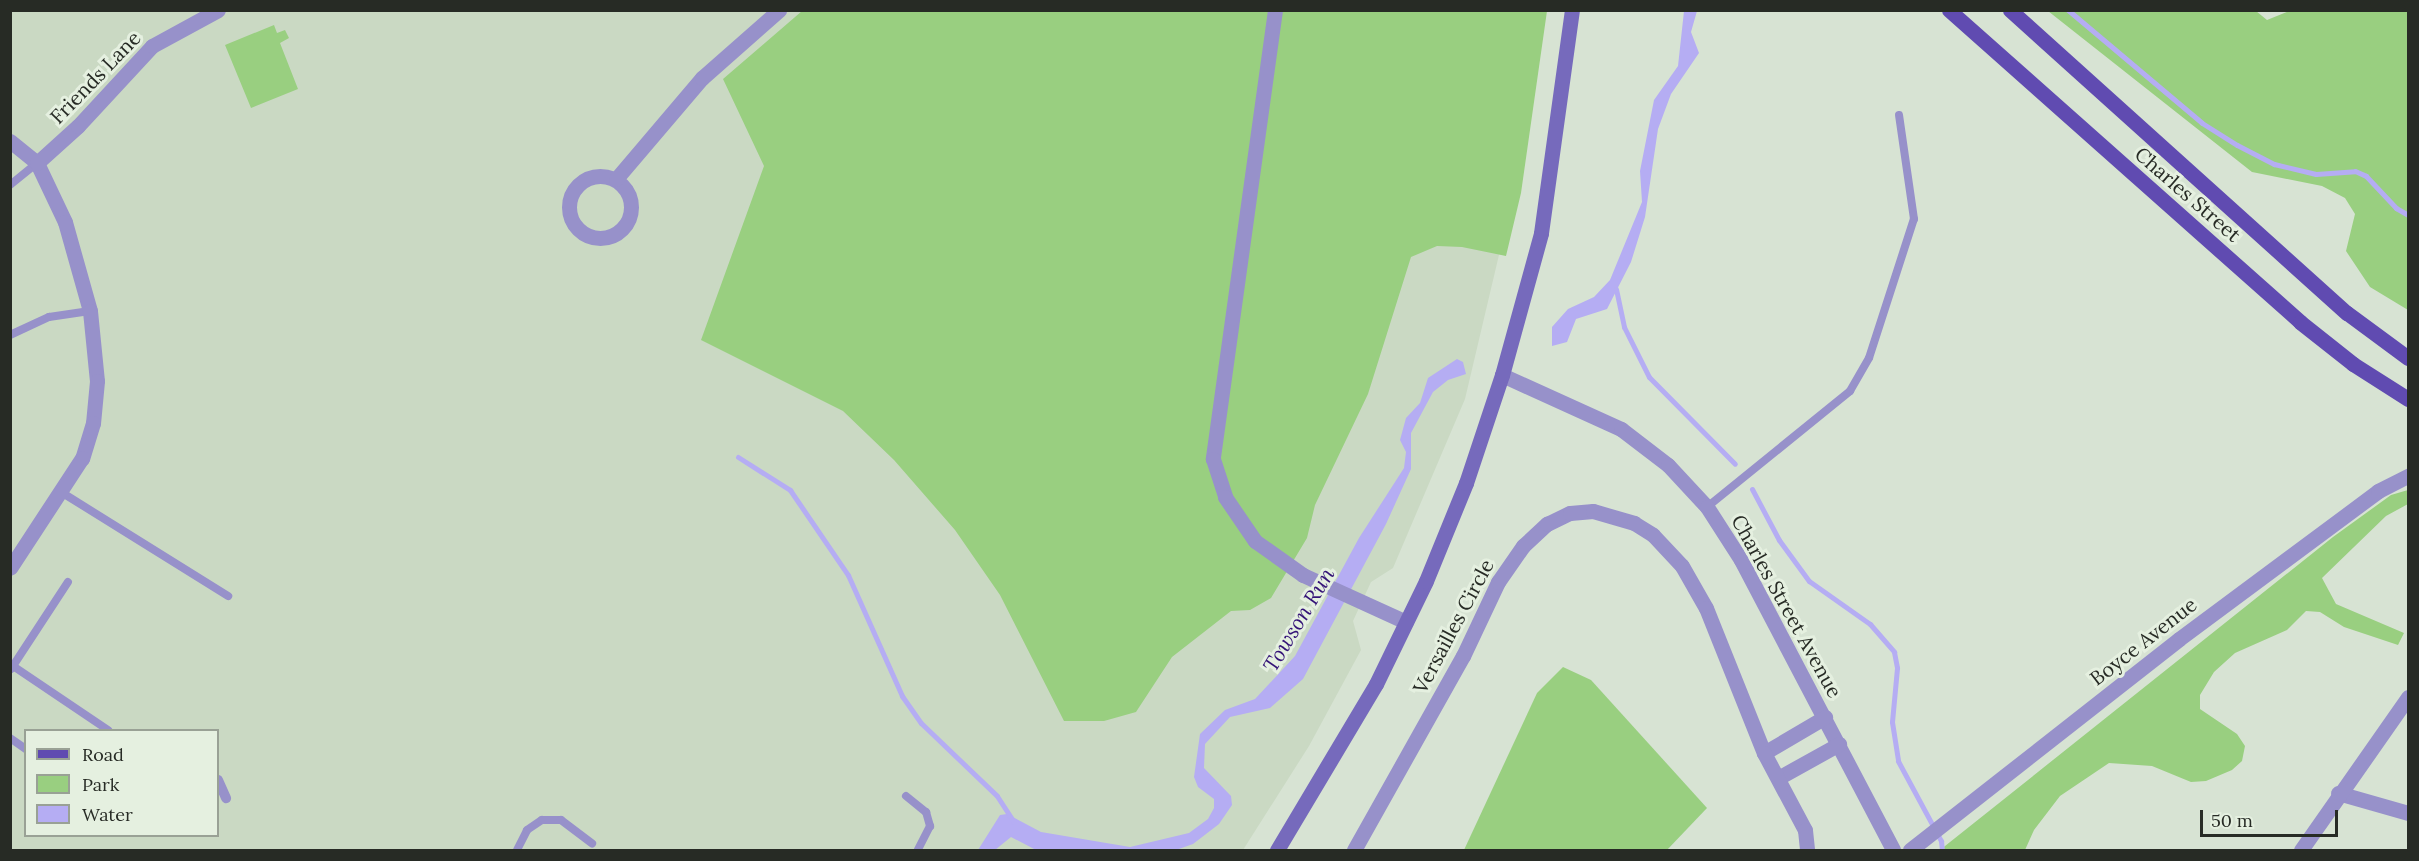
<!DOCTYPE html>
<html>
<head>
<meta charset="utf-8">
<style>
	body { margin:0 }
	#map { position:relative; width:2419px; height:861px; overflow:hidden; background:#d7e3d3; font-family:Lora,serif }
	div>[style] { position:absolute }
	.built>* { inset:0; background:#cad9c3 }
	.green>* { inset:0; background:#99cf80 }
	.water>* { inset:0; background:#b5adf3 }
	.stream>* { height:5px; margin:-2.5px; padding:0 2.5px; transform-origin:2.5px; border-radius:2.5px; background:#b5adf3 }
	.service>* { height:8px; margin:-4px; padding:0 4px; transform-origin:4px; border-radius:4px; background:#9791ca }
	.pedestrian>* { height:10px; margin:-5px; padding:0 5px; transform-origin:5px; border-radius:5px; background:#9791ca }
	.minor>* { height:15px; margin:-7.5px; padding:0 7.5px; transform-origin:7.5px; border-radius:7.5px; background:#9791ca }
	.minor>.ring { margin:-7.5px; padding:0; box-sizing:content-box; background:none; border:15px solid #9791ca; border-radius:50% }
	.secondary>* { height:15px; margin:-7.5px; padding:0 7.5px; transform-origin:7.5px; border-radius:7.5px; background:#766abc }
	.primary>* { height:15px; margin:-7.5px; padding:0 7.5px; transform-origin:7.5px; border-radius:7.5px; background:#604bb1 }
	span { translate:-50% -50%; white-space:nowrap; text-align:center; line-height:1.15; -webkit-text-stroke:6px #e5f0e0; paint-order:stroke }
	.street-label { font-size:20px; color:#272b25 }
	.water-label { font-size:21px; color:#341377; font-style:italic }
	.frame { position:absolute; inset:0; border:12px solid #272b25; pointer-events:none }
	.legend { position:absolute; left:24px; top:729px; width:195px; height:108px; box-sizing:border-box; background:#e5f0e0; border:2px solid #99a195; margin:0; padding:8px 10px; list-style:none; font-size:18px; color:#272b25 }
	.legend li { display:flex; align-items:center; gap:12px; height:30px }
	.legend b { width:30px; border:2px solid #99a195 }
	.scale { position:absolute; left:2200px; top:810px; width:138px; height:27px; box-sizing:border-box; border:3px solid #272b25; border-top:0; padding-left:8px; font-size:18px; line-height:21px; white-space:nowrap; color:#272b25; -webkit-text-stroke:4px #e5f0e0; paint-order:stroke }
</style>
</head>
<body>
<div id="map">
	<div class="built">
		<div style="clip-path:polygon(evenodd,10px 11px,1537px 11px,1515px 187px,1465px 399px,1393px 568px,1371px 582px,1353px 621px,1361px 650px,1309px 746px,1243px 850px,11px 850px,10px 11px,26px 730px,218px 730px,218px 836px,26px 836px,26px 730px)"></div>
	</div>
	<div class="green">
		<div style="clip-path:polygon(802px 11px,1547px 11px,1521px 193px,1506px 256px,1462px 247px,1437px 246px,1411px 257px,1368px 394px,1315px 505px,1307px 538px,1271px 598px,1250px 610px,1231px 611px,1172px 657px,1136px 712px,1104px 721px,1064px 721px,1000px 595px,955px 530px,894px 460px,843px 411px,701px 340px,764px 166px,723px 79px)"></div>
		<div style="clip-path:polygon(2256px 11px,2267px 20px,2289px 11px,2408px 11px,2408px 310px,2370px 287px,2346px 251px,2355px 214px,2345px 198px,2322px 186px,2252px 172px,2048px 11px)"></div>
		<div style="clip-path:polygon(274px 25px,277px 33px,285px 30px,289px 38px,280px 43px,298px 89px,251px 108px,225px 45px)"></div>
		<div style="clip-path:polygon(2408px 490px,2408px 504px,2386px 516px,2322px 578px,2336px 604px,2404px 633px,2398px 645px,2344px 627px,2320px 612px,2306px 611px,2287px 630px,2235px 653px,2214px 672px,2200px 695px,2200px 709px,2237px 734px,2245px 746px,2242px 761px,2232px 770px,2206px 781px,2191px 782px,2152px 766px,2109px 763px,2060px 796px,2034px 830px,2025px 850px,1940px 850px,2333px 537px,2391px 495px)"></div>
		<div style="clip-path:polygon(1563px 667px,1591px 680px,1707px 808px,1667px 850px,1464px 850px,1537px 693px)"></div>
	</div>
	<div class="water">
		<div style="clip-path:polygon(1684px 11px,1697px 11px,1691px 32px,1699px 53px,1671px 94px,1658px 129px,1645px 217px,1631px 262px,1607px 309px,1576px 319px,1567px 342px,1552px 346px,1552px 327px,1568px 309px,1594px 297px,1610px 280px,1642px 202px,1640px 171px,1654px 100px,1678px 66px)"></div>
		<div style="clip-path:polygon(1457px 359px,1463px 362px,1466px 374px,1448px 380px,1433px 392px,1411px 433px,1411px 469px,1386px 524px,1303px 679px,1270px 708px,1230px 717px,1205px 744px,1204px 768px,1231px 796px,1232px 805px,1219px 824px,1193px 844px,1176px 850px,1036px 850px,1011px 837px,995px 850px,978px 850px,1000px 815px,1007px 814px,1041px 832px,1130px 847px,1189px 833px,1208px 819px,1214px 808px,1214px 799px,1198px 787px,1194px 777px,1200px 734px,1225px 710px,1255px 699px,1295px 656px,1359px 538px,1404px 468px,1406px 452px,1400px 440px,1406px 418px,1420px 403px,1428px 378px)"></div>
	</div>
	<div class="stream">
		<div style="left:2068px;top:10px;width:175px;rotate:40.1deg"></div>
		<div style="left:2202px;top:123px;width:41px;rotate:32.2deg"></div>
		<div style="left:2237px;top:145px;width:42px;rotate:27.2deg"></div>
		<div style="left:2274px;top:164px;width:43px;rotate:13.4deg"></div>
		<div style="left:2316px;top:174px;width:39px;rotate:-4deg"></div>
		<div style="left:2355px;top:171px;width:12px;rotate:24deg"></div>
		<div style="left:2366px;top:176px;width:44px;rotate:46.8deg"></div>
		<div style="left:2396px;top:208px;width:14px;rotate:30deg"></div>
		<div style="left:1616px;top:289px;width:39px;rotate:78deg"></div>
		<div style="left:1624px;top:327px;width:56px;rotate:63.4deg"></div>
		<div style="left:1649px;top:377px;width:122px;rotate:45.3deg"></div>
		<div style="left:738px;top:457px;width:62px;rotate:32.4deg"></div>
		<div style="left:790px;top:490px;width:103px;rotate:55.7deg"></div>
		<div style="left:848px;top:575px;width:133px;rotate:65.9deg"></div>
		<div style="left:902px;top:696px;width:33px;rotate:55deg"></div>
		<div style="left:921px;top:723px;width:105px;rotate:43.8deg"></div>
		<div style="left:997px;top:796px;width:30px;rotate:57deg"></div>
		<div style="left:1752px;top:489px;width:58px;rotate:62.1deg"></div>
		<div style="left:1779px;top:540px;width:51px;rotate:53.8deg"></div>
		<div style="left:1809px;top:581px;width:75px;rotate:35.2deg"></div>
		<div style="left:1870px;top:624px;width:37px;rotate:49deg"></div>
		<div style="left:1894px;top:652px;width:16px;rotate:79deg"></div>
		<div style="left:1897px;top:668px;width:54px;rotate:95.3deg"></div>
		<div style="left:1892px;top:722px;width:39px;rotate:81deg"></div>
		<div style="left:1898px;top:761px;width:91px;rotate:61.7deg"></div>
		<div style="left:1941px;top:841px;width:9px;rotate:84deg"></div>
	</div>
	<div class="service">
		<div style="left:10px;top:185px;width:35px;rotate:-39deg"></div>
		<div style="left:10px;top:335px;width:43px;rotate:-24.8deg"></div>
		<div style="left:49px;top:317px;width:41px;rotate:-8.3deg"></div>
		<div style="left:61px;top:492px;width:197px;rotate:31.9deg"></div>
		<div style="left:1707px;top:507px;width:184px;rotate:-39deg"></div>
		<div style="left:1850px;top:391px;width:38px;rotate:-60deg"></div>
		<div style="left:1869px;top:358px;width:146px;rotate:-72.1deg"></div>
		<div style="left:1914px;top:219px;width:105px;rotate:-98.2deg"></div>
		<div style="left:13px;top:666px;width:115px;rotate:34deg"></div>
		<div style="left:11px;top:669px;width:104px;rotate:-56.8deg"></div>
		<div style="left:10px;top:738px;width:19px;rotate:35deg"></div>
		<div style="left:906px;top:796px;width:26px;rotate:39deg"></div>
		<div style="left:926px;top:812px;width:15px;rotate:74deg"></div>
		<div style="left:930px;top:826px;width:27px;rotate:117deg"></div>
		<div style="left:517px;top:850px;width:22px;rotate:-63deg"></div>
		<div style="left:527px;top:830px;width:18px;rotate:-34deg"></div>
		<div style="left:542px;top:820px;width:19px"></div>
		<div style="left:561px;top:820px;width:39px;rotate:37deg"></div>
	</div>
	<div class="pedestrian">
		<div style="left:218px;top:780px;width:20px;rotate:66deg"></div>
	</div>
	<div class="minor">
		<div style="left:1275px;top:10px;width:453px;rotate:97.9deg"></div>
		<div style="left:1213px;top:459px;width:40px;rotate:72deg"></div>
		<div style="left:1225px;top:497px;width:53px;rotate:55.7deg"></div>
		<div style="left:1255px;top:541px;width:59px;rotate:35.3deg"></div>
		<div style="left:1303px;top:575px;width:113px;rotate:24.5deg"></div>
		<div style="left:10px;top:141px;width:35px;rotate:39deg"></div>
		<div style="left:37px;top:163px;width:65px;rotate:64.6deg"></div>
		<div style="left:65px;top:222px;width:92px;rotate:74.3deg"></div>
		<div style="left:90px;top:311px;width:70px;rotate:84.3deg"></div>
		<div style="left:97px;top:381px;width:42px;rotate:95.4deg"></div>
		<div style="left:93px;top:423px;width:37px;rotate:107deg"></div>
		<div style="left:82px;top:458px;width:131px;rotate:123.2deg"></div>
		<div style="left:37px;top:163px;width:55px;rotate:-42.1deg"></div>
		<div style="left:78px;top:126px;width:109px;rotate:-47.2deg"></div>
		<div style="left:152px;top:46px;width:75px;rotate:-28.6deg"></div>
		<div class="ring" style="left:569px;top:176px;width:47px;height:47px"></div>
		<div style="left:616px;top:179px;width:133px;rotate:-49.6deg"></div>
		<div style="left:702px;top:78px;width:103px;rotate:-41.4deg"></div>
		<div style="left:1502px;top:375px;width:131px;rotate:24.4deg"></div>
		<div style="left:1621px;top:429px;width:59px;rotate:37.5deg"></div>
		<div style="left:1668px;top:465px;width:57px;rotate:47.1deg"></div>
		<div style="left:1707px;top:507px;width:63px;rotate:57.3deg"></div>
		<div style="left:1741px;top:560px;width:327px;rotate:62.3deg"></div>
		<div style="left:1764px;top:753px;width:71px;rotate:-30.5deg"></div>
		<div style="left:1778px;top:778px;width:70px;rotate:-29.1deg"></div>
		<div style="left:2338px;top:793px;width:73px;rotate:15.9deg"></div>
		<div style="left:1354px;top:850px;width:223px;rotate:-60.7deg"></div>
		<div style="left:1463px;top:656px;width:82px;rotate:-64.7deg"></div>
		<div style="left:1498px;top:582px;width:44px;rotate:-55.2deg"></div>
		<div style="left:1523px;top:546px;width:33px;rotate:-43deg"></div>
		<div style="left:1547px;top:524px;width:25px;rotate:-26deg"></div>
		<div style="left:1570px;top:513px;width:23px;rotate:-5deg"></div>
		<div style="left:1593px;top:511px;width:43px;rotate:16.3deg"></div>
		<div style="left:1634px;top:523px;width:22px;rotate:32deg"></div>
		<div style="left:1653px;top:535px;width:42px;rotate:46.9deg"></div>
		<div style="left:1682px;top:566px;width:48px;rotate:60.3deg"></div>
		<div style="left:1706px;top:608px;width:156px;rotate:68.2deg"></div>
		<div style="left:1764px;top:753px;width:87px;rotate:62deg"></div>
		<div style="left:1805px;top:830px;width:20px;rotate:84deg"></div>
		<div style="left:1910px;top:850px;width:342px;rotate:-38.1deg"></div>
		<div style="left:2179px;top:639px;width:248px;rotate:-36.6deg"></div>
		<div style="left:2378px;top:491px;width:34px;rotate:-27deg"></div>
		<div style="left:2301px;top:850px;width:187px;rotate:-55deg"></div>
	</div>
	<div class="secondary">
		<div style="left:1277px;top:850px;width:193px;rotate:-59.2deg"></div>
		<div style="left:1376px;top:684px;width:114px;rotate:-64.1deg"></div>
		<div style="left:1426px;top:581px;width:106px;rotate:-67.8deg"></div>
		<div style="left:1466px;top:483px;width:114px;rotate:-71.6deg"></div>
		<div style="left:1502px;top:375px;width:147px;rotate:-74.6deg"></div>
		<div style="left:1541px;top:233px;width:225px;rotate:-82.1deg"></div>
	</div>
	<div class="primary">
		<div style="left:1949px;top:10px;width:470px;rotate:41.6deg"></div>
		<div style="left:2300px;top:322px;width:68px;rotate:38.4deg"></div>
		<div style="left:2353px;top:364px;width:65px;rotate:32.5deg"></div>
		<div style="left:2010px;top:10px;width:453px;rotate:42deg"></div>
		<div style="left:2347px;top:313px;width:76px;rotate:36.4deg"></div>
	</div>
	<div class="street-label">
		<span style="left:95px;top:77px;rotate:-46deg">Friends Lane</span>
		<span style="left:2188px;top:194px;rotate:41deg">Charles Street</span>
		<span style="left:1787px;top:606px;rotate:61deg">Charles Street Avenue</span>
		<span style="left:1453px;top:626px;rotate:-62deg">Versailles Circle</span>
		<span style="left:2143px;top:641px;rotate:-38deg">Boyce Avenue</span>
	</div>
	<div class="water-label">
		<span style="left:1299px;top:620px;rotate:-59deg">Towson Run</span>
	</div>
	<div class="frame"></div>
	<ul class="legend">
	<li><b style="height:8px;background:#604bb1"></b>Road</li>
	<li><b style="height:16px;background:#99cf80"></b>Park</li>
	<li><b style="height:16px;background:#b5adf3"></b>Water</li>
	</ul>
	<div class="scale">50 m</div>
</div>
</body>
</html>
